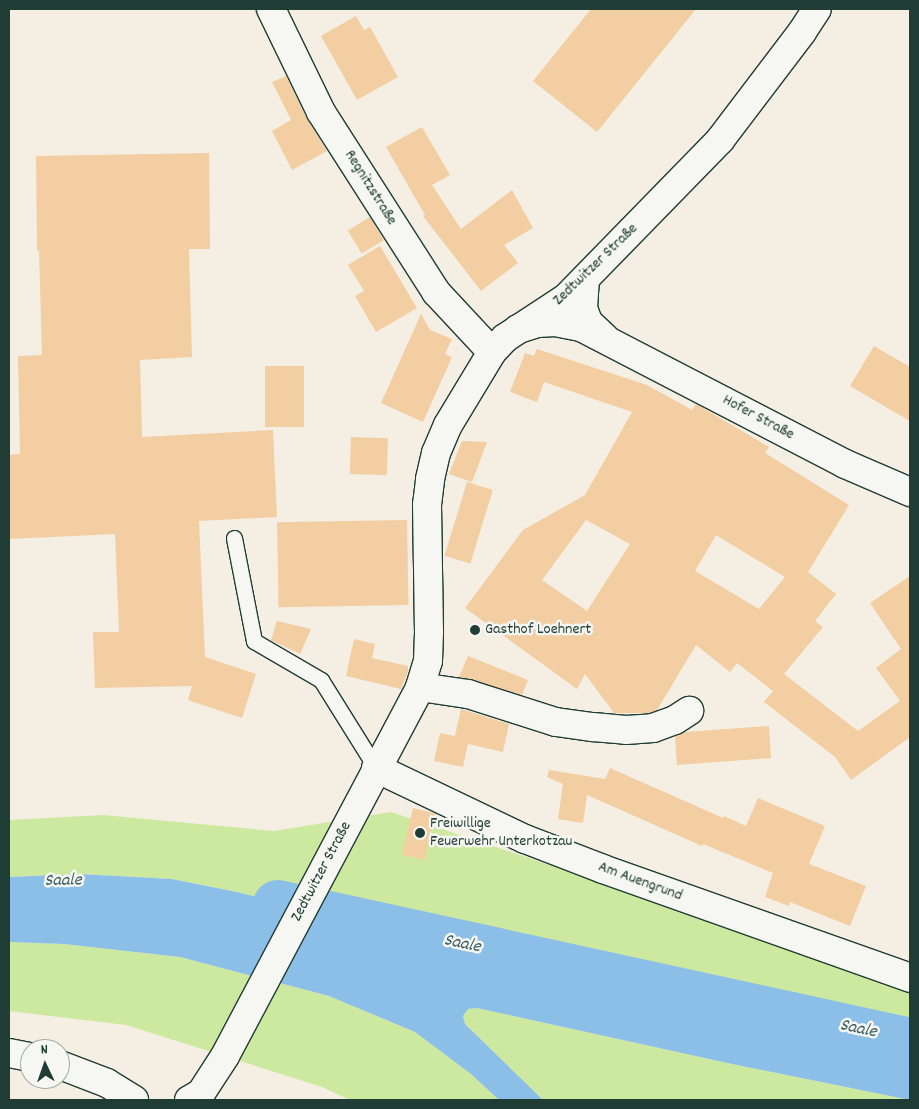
<!DOCTYPE html>
<html>
<head>
<meta charset="utf-8">
<style>
	body { margin:0 }
	#map { position:relative; width:919px; height:1109px; overflow:hidden; background:#f5eee2; font-family:Dekko,sans-serif }
	div>[style] { position:absolute }
	.green>* { inset:0; background:#cde99f }
	.water>* { inset:0; background:#8cbfe8 }
	.river>* { height:49px; margin:-24.5px; padding:0 24.5px; transform-origin:24.5px; border-radius:24.5px; background:#8cbfe8 }
	.building>* { inset:0; background:#f2cea2; transform-origin:0 0 }
	.roads { filter:drop-shadow(1px 0 #1f3d34) drop-shadow(-1px 0 #1f3d34) drop-shadow(0 1px #1f3d34) drop-shadow(0 -1px #1f3d34) }
	.service>* { height:15px; margin:-7.5px; padding:0 7.5px; transform-origin:7.5px; border-radius:7.5px; background:#f6f6f2 }
	.minor>* { height:28px; margin:-14px; padding:0 14px; transform-origin:14px; border-radius:14px; background:#f6f6f2 }
	.tertiary>* { height:28px; margin:-14px; padding:0 14px; transform-origin:14px; border-radius:14px; background:#f6f6f2 }
	.dots>* { width:14px; height:14px; translate:-50% -50%; box-sizing:border-box; border:2px solid #f6f6f2; border-radius:50% }
	span { translate:-50% -50%; white-space:nowrap; text-align:center; line-height:1.15; -webkit-text-stroke:5px #f6f6f2; paint-order:stroke }
	.street-label { font-size:16px; color:#1f3d34 }
	.poi-label { font-size:16px; color:#1f3d34 }
	.left { translate:0 -50%; text-align:left }
	.water-label { font-size:18px; color:#3a5e61; font-style:italic }
	.frame { position:absolute; inset:0; border:10px solid #1f3d34; pointer-events:none }
	.north { position:absolute; left:20px; top:1039px; width:50px; height:50px; box-sizing:border-box; background:#f6f6f2; border:1px solid #a0aca6; border-radius:50%; rotate:357deg; font-size:14px; font-weight:700; line-height:20px; text-align:center; color:#1f3d34 }
	.north::after { content:''; display:block; margin:auto; width:18px; height:22px; background:#1f3d34; clip-path:polygon(50% 0,100% 100%,50% 72%,0 100%) }
</style>
</head>
<body>
<div id="map">
	<div class="green">
		<div style="clip-path:polygon(391px 812px,766px 937px,910px 992px,910px 1048px,397px 932px,237px 892px,172px 879px,79px 874px,9px 877px,9px 820px,103px 815px,274px 831px)"></div>
		<div style="clip-path:polygon(9px 942px,64px 944px,180px 957px,329px 996px,415px 1032px,471px 1074px,499px 1100px,350px 1100px,322px 1087px,126px 1025px,9px 1011px)"></div>
		<div style="clip-path:polygon(477px 1008px,732px 1064px,910px 1100px,543px 1100px,465px 1024px,463px 1016px,465px 1012px,468px 1009px)"></div>
	</div>
	<div class="water">
		<div style="clip-path:polygon(79px 874px,172px 879px,237px 892px,397px 932px,910px 1048px,910px 1100px,732px 1064px,477px 1008px,468px 1009px,463px 1016px,465px 1024px,543px 1100px,499px 1100px,471px 1074px,415px 1032px,329px 996px,180px 957px,64px 944px,9px 942px,9px 877px)"></div>
	</div>
	<div class="river">
		<div style="left:277px;top:904px;width:648px;rotate:12.3deg"></div>
	</div>
	<div class="building">
		<div style="clip-path:polygon(591px 9px,696px 9px,597px 132px,533px 81px)"></div>
		<div style="clip-path:polygon(356px 16px,364px 30px,370px 27px,398px 77px,357px 100px,321px 36px)"></div>
		<div style="clip-path:polygon(286px 76px,307px 119px,327px 151px,292px 170px,272px 131px,291px 120px,272px 82px)"></div>
		<div style="clip-path:polygon(422px 127px,450px 175px,432px 185px,461px 229px,512px 190px,533px 228px,504px 245px,518px 263px,481px 291px,423px 216px,425px 215px,386px 147px)"></div>
		<div style="clip-path:polygon(209px 153px,210px 249px,189px 249px,192px 357px,140px 360px,142px 437px,273px 430px,277px 517px,199px 521px,205px 657px,256px 674px,242px 718px,188px 700px,192px 686px,95px 688px,93px 632px,119px 632px,115px 534px,9px 539px,9px 455px,20px 454px,18px 356px,42px 355px,39px 251px,37px 251px,36px 156px)"></div>
		<div style="left:370px;top:217px;width:27px;height:26px;rotate:59deg"></div>
		<div style="clip-path:polygon(380px 246px,417px 308px,376px 332px,355px 296px,364px 291px,348px 265px)"></div>
		<div style="clip-path:polygon(421px 314px,430px 330px,452px 339px,445px 354px,452px 357px,423px 422px,381px 403px)"></div>
		<div style="clip-path:polygon(874px 346px,910px 367px,910px 421px,850px 386px)"></div>
		<div style="clip-path:polygon(evenodd,537px 349px,647px 385px,692px 410px,696px 404px,769px 447px,765px 453px,849px 505px,808px 572px,836px 594px,815px 621px,823px 627px,784px 674px,858px 731px,900px 701px,876px 668px,901px 649px,870px 603px,910px 576px,910px 737px,851px 780px,835px 757px,764px 702px,773px 691px,737px 663px,730px 672px,696px 645px,657px 710px,650px 713px,614px 713px,585px 674px,577px 689px,465px 608px,523px 530px,585px 495px,632px 412px,544px 382px,537px 402px,510px 392px,525px 353px,534px 356px,537px 349px,586px 520px,630px 544px,587px 611px,542px 580px,586px 520px,537px 349px,716px 535px,785px 577px,759px 609px,695px 571px,716px 535px)"></div>
		<div style="left:265px;top:366px;width:39px;height:61px"></div>
		<div style="left:351px;top:437px;width:37px;height:37px;rotate:2deg"></div>
		<div style="clip-path:polygon(462px 441px,487px 442px,472px 482px,449px 474px)"></div>
		<div style="left:467px;top:482px;width:27px;height:77px;rotate:17deg"></div>
		<div style="left:407px;top:520px;width:85px;height:130px;rotate:89deg"></div>
		<div style="clip-path:polygon(277px 621px,311px 629px,300px 654px,271px 640px)"></div>
		<div style="clip-path:polygon(354px 639px,375px 644px,372px 658px,408px 666px,408px 672px,401px 689px,346px 676px)"></div>
		<div style="clip-path:polygon(468px 656px,528px 680px,522px 695px,459px 677px)"></div>
		<div style="clip-path:polygon(461px 709px,509px 724px,503px 752px,468px 744px,463px 767px,434px 761px,440px 733px,455px 736px)"></div>
		<div style="clip-path:polygon(769px 726px,771px 758px,677px 765px,675px 737px,685px 732px)"></div>
		<div style="clip-path:polygon(610px 768px,723px 818px,724px 816px,746px 826px,758px 798px,825px 826px,809px 864px,866px 886px,850px 926px,790px 902px,789px 906px,765px 897px,773px 873px,703px 844px,702px 846px,587px 795px,583px 823px,558px 819px,563px 784px,547px 777px,549px 770px,605px 779px)"></div>
		<div style="left:413px;top:808px;width:23px;height:48px;rotate:13deg"></div>
	</div>
	<div class="roads">
		<div class="service">
			<div style="left:234px;top:538px;width:105px;rotate:79deg"></div>
			<div style="left:254px;top:641px;width:78px;rotate:30.2deg"></div>
			<div style="left:321px;top:680px;width:104px;rotate:58deg"></div>
		</div>
		<div class="minor">
			<div style="left:271px;top:9px;width:114px;rotate:64.1deg"></div>
			<div style="left:321px;top:112px;width:214px;rotate:57.4deg"></div>
			<div style="left:436px;top:292px;width:82px;rotate:47deg"></div>
			<div style="left:585px;top:279px;width:29px;rotate:94deg"></div>
			<div style="left:583px;top:308px;width:15px;rotate:70deg"></div>
			<div style="left:588px;top:322px;width:23px;rotate:43deg"></div>
			<div style="left:518px;top:329px;width:21px;rotate:-17deg"></div>
			<div style="left:538px;top:323px;width:17px;rotate:-3deg"></div>
			<div style="left:555px;top:322px;width:26px;rotate:11deg"></div>
			<div style="left:581px;top:327px;width:297px;rotate:27.4deg"></div>
			<div style="left:845px;top:464px;width:71px;rotate:23.3deg"></div>
			<div style="left:420px;top:687px;width:49px;rotate:8.3deg"></div>
			<div style="left:468px;top:694px;width:92px;rotate:17.7deg"></div>
			<div style="left:556px;top:722px;width:37px;rotate:8deg"></div>
			<div style="left:593px;top:727px;width:33px;rotate:5deg"></div>
			<div style="left:626px;top:730px;width:27px;rotate:-4deg"></div>
			<div style="left:653px;top:728px;width:23px;rotate:-20deg"></div>
			<div style="left:675px;top:720px;width:17px;rotate:-33deg"></div>
			<div style="left:376px;top:768px;width:165px;rotate:25.5deg"></div>
			<div style="left:525px;top:839px;width:84px;rotate:21deg"></div>
			<div style="left:603px;top:869px;width:326px;rotate:19.5deg"></div>
		</div>
		<div class="tertiary">
			<div style="left:9px;top:1053px;width:21px;rotate:11deg"></div>
			<div style="left:60px;top:1065px;width:50px;rotate:21deg"></div>
			<div style="left:107px;top:1083px;width:32px;rotate:32deg"></div>
			<div style="left:189px;top:1100px;width:14px;rotate:-30deg"></div>
			<div style="left:201px;top:1093px;width:44px;rotate:-57deg"></div>
			<div style="left:225px;top:1056px;width:417px;rotate:-62.1deg"></div>
			<div style="left:420px;top:687px;width:27px;rotate:-73deg"></div>
			<div style="left:428px;top:661px;width:29px;rotate:-88deg"></div>
			<div style="left:429px;top:632px;width:127px;rotate:-90.9deg"></div>
			<div style="left:427px;top:505px;width:26px;rotate:-83deg"></div>
			<div style="left:430px;top:479px;width:27px;rotate:-77deg"></div>
			<div style="left:436px;top:453px;width:30px;rotate:-67deg"></div>
			<div style="left:448px;top:425px;width:85px;rotate:-58.9deg"></div>
			<div style="left:492px;top:352px;width:19px;rotate:-47deg"></div>
			<div style="left:505px;top:338px;width:73px;rotate:-33.3deg"></div>
			<div style="left:566px;top:298px;width:221px;rotate:-45.7deg"></div>
			<div style="left:720px;top:140px;width:136px;rotate:-52.8deg"></div>
			<div style="left:802px;top:32px;width:27px;rotate:-57deg"></div>
		</div>
	</div>
	<div class="dots">
		<div style="left:475px;top:630px;background:#1f3d34"></div>
		<div style="left:420px;top:833px;background:#1f3d34"></div>
	</div>
	<div class="street-label">
		<span style="left:370px;top:188px;rotate:58deg">Regnitzstraße</span>
		<span style="left:596px;top:265px;rotate:-44deg">Zedtwitzer Straße</span>
		<span style="left:758px;top:418px;rotate:28deg">Hofer Straße</span>
		<span style="left:322px;top:872px;rotate:-62deg">Zedtwitzer Straße</span>
		<span style="left:640px;top:882px;rotate:20deg">Am Auengrund</span>
	</div>
	<div class="poi-label">
		<span class="left" style="left:485px;top:630px">Gasthof Loehnert</span>
		<span class="left" style="left:430px;top:833px">Freiwillige<br>Feuerwehr Unterkotzau</span>
	</div>
	<div class="water-label">
		<span style="left:63px;top:882px;rotate:-1deg">Saale</span>
		<span style="left:462px;top:945px;rotate:12deg">Saale</span>
		<span style="left:858px;top:1030px;rotate:12deg">Saale</span>
	</div>
	<div class="frame"></div>
	<div class="north">N</div>
</div>
</body>
</html>
